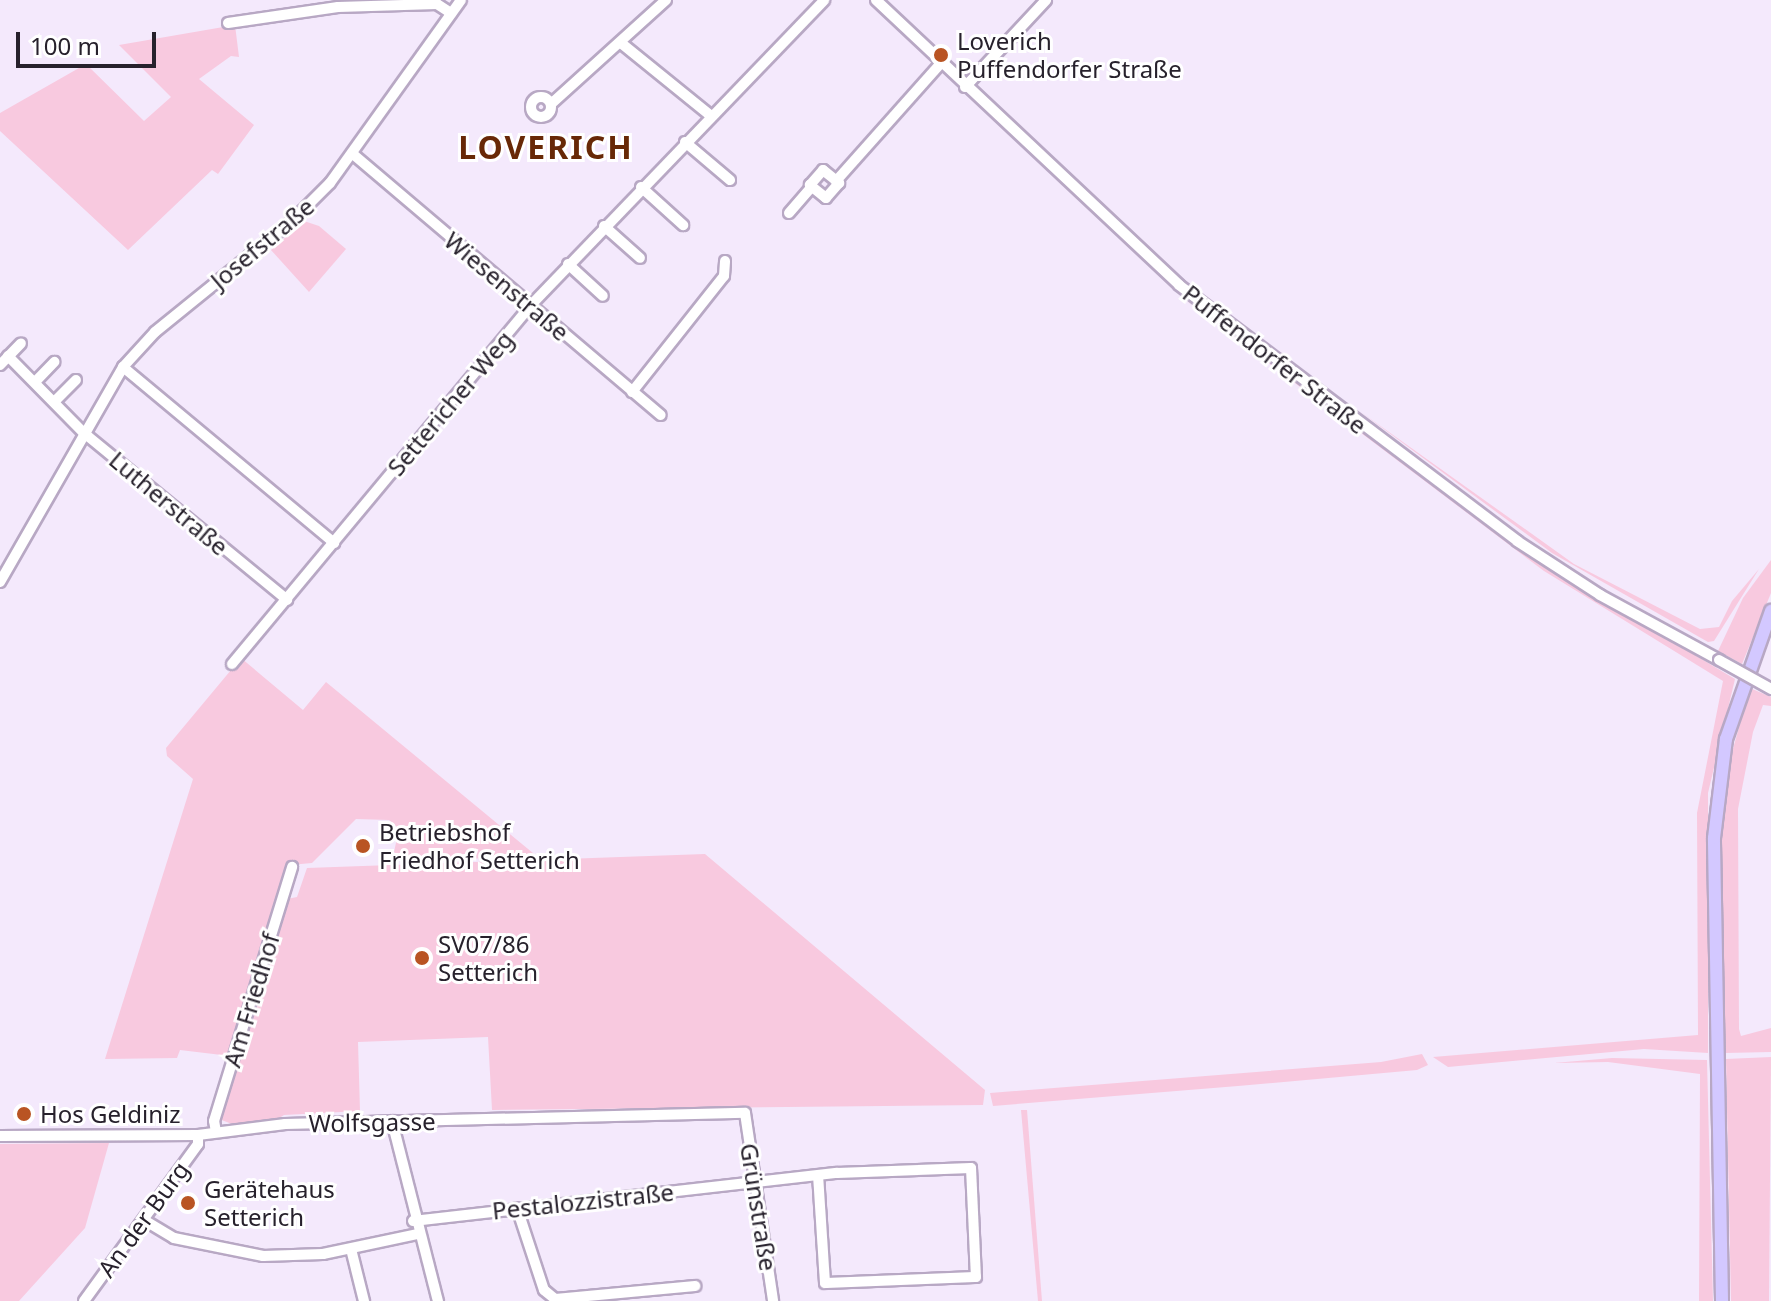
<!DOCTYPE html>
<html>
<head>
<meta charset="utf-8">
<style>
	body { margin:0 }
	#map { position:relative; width:1771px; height:1301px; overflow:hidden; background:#f4e9fc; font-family:"Noto Sans",sans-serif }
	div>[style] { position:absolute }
	.green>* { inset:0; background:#f8c9df }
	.roads { filter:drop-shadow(2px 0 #b8a8c4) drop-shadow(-2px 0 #b8a8c4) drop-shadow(0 2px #b8a8c4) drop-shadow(0 -2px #b8a8c4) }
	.minor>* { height:10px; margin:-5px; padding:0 5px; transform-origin:5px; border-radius:5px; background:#fff }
	.minor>.ring { margin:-5px; padding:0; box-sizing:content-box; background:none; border:10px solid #fff; border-radius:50% }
	.major>* { height:12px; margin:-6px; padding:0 6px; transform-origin:6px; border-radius:6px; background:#d3c8ff }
	.bridges { filter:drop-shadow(2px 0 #b8a8c4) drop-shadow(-2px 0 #b8a8c4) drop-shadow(0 2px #b8a8c4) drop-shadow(0 -2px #b8a8c4) }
	.minor-bridge>* { height:10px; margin:-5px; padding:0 5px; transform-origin:5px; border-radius:5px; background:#fff }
	.dots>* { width:22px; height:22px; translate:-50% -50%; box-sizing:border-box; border:4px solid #fff; border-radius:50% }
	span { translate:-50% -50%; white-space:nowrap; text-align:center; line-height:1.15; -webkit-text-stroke:6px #fff; paint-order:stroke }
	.poi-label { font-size:24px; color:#27212c }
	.left { translate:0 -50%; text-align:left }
	.street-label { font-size:24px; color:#27212c }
	.district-label { font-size:32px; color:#682807; font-weight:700; letter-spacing:2px }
	.scale { position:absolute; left:16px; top:32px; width:140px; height:36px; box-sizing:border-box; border:4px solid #27212c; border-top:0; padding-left:10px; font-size:24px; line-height:28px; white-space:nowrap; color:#27212c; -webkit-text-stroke:6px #fff; paint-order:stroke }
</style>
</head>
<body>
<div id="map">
	<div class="green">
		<div style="clip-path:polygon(235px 25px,239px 57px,231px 56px,199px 79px,254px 125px,218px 174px,212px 170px,128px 250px,0 131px,0 113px,86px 64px,144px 121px,171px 97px,119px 45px)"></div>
		<div style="clip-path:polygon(304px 221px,319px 226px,346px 249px,309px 292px,271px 250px)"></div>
		<div style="clip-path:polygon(1177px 294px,1542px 564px,1735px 679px,1708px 793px,1708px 1053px,1644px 1049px,1448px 1067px,1433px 1057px,1698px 1035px,1697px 813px,1723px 681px,1544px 571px)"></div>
		<div style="clip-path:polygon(1358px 410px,1574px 564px,1700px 629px,1719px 627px,1732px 601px,1759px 569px,1714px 641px,1708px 642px,1552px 553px)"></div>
		<div style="clip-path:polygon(1771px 560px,1771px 593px,1742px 664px,1718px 651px,1743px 598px)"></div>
		<div style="clip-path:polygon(241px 658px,303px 710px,326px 682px,539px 858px,404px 859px,394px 852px,399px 829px,389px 820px,356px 819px,312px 863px,290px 865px,230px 1056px,180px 1050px,177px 1058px,105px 1059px,193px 779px,167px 756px,166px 748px)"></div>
		<div style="clip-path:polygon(1750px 688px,1771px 697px,1771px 706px,1763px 705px,1753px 732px,1738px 809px,1739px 1029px,1741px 1036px,1771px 1028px,1771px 1052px,1725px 1053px,1721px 839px,1731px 756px)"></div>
		<div style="clip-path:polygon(705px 854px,985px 1090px,983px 1105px,492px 1110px,488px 1037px,358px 1042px,360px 1111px,284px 1115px,273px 1122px,232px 1124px,219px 1119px,287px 899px,297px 897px,307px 868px)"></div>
		<div style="clip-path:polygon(1422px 1054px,1428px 1065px,1417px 1070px,1238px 1086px,993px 1106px,990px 1093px,1381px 1062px)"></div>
		<div style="clip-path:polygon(1771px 1057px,1769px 1301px,1731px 1301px,1726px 1059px)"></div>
		<div style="clip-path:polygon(1612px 1058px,1707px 1060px,1713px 1301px,1699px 1301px,1700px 1074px,1608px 1062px,1554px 1063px)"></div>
		<div style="clip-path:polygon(1021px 1110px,1027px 1110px,1042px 1301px,1038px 1301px)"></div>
		<div style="clip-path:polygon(109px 1143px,85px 1228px,19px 1301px,0 1301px,0 1144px)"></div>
	</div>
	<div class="roads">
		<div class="minor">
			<div style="left:876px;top:0;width:416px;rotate:43.2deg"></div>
			<div style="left:1179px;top:285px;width:424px;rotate:37.1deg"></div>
			<div style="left:1517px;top:541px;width:99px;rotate:33deg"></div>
			<div style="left:1600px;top:595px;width:136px;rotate:28.6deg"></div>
			<div style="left:228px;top:23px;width:111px;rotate:-8.3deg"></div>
			<div style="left:338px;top:7px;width:99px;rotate:-1.7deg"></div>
			<div style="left:437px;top:4px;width:17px;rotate:33deg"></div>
			<div style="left:621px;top:43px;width:114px;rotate:39deg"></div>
			<div style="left:965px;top:87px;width:119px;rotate:-47deg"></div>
			<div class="ring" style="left:531px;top:97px;width:10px;height:10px"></div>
			<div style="left:551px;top:104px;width:155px;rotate:-42.1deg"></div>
			<div style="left:685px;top:142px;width:59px;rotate:40.2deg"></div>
			<div style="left:354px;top:155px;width:402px;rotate:40.3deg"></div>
			<div style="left:823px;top:170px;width:21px;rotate:39deg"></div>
			<div style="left:839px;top:183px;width:20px;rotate:131deg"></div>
			<div style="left:826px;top:198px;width:21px;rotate:-141deg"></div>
			<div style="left:810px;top:185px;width:20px;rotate:-49deg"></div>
			<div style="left:836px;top:181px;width:158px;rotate:-48.3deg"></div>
			<div style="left:641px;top:187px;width:57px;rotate:42.1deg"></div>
			<div style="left:789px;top:213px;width:35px;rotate:-49deg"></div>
			<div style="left:604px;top:226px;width:48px;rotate:41.6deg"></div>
			<div style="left:568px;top:264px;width:47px;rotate:42.4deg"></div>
			<div style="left:8px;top:356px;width:108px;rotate:45.4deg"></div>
			<div style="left:84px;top:433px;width:263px;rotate:39.4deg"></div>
			<div style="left:0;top:365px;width:30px;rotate:-46deg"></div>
			<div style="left:123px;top:367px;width:275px;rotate:39.8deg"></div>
			<div style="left:35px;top:382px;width:28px;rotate:-46deg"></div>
			<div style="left:632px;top:392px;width:148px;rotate:-51.6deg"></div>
			<div style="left:724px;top:276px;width:15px;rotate:-86deg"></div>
			<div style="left:54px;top:402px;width:31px;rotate:-45deg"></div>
			<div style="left:0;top:582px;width:248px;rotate:-60.2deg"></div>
			<div style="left:123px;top:367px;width:47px;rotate:-47.6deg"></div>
			<div style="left:155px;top:332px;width:175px;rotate:-39deg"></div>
			<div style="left:291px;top:222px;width:55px;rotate:-45deg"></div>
			<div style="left:330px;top:183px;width:225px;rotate:-54.4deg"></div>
			<div style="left:232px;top:664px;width:467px;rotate:-50.2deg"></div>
			<div style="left:531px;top:305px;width:423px;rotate:-46.1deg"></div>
			<div style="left:392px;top:1121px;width:186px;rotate:75.7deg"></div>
			<div style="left:216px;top:1132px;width:11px;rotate:-100deg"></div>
			<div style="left:214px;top:1121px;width:266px;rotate:-72.9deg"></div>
			<div style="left:0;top:1136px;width:198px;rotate:-0.3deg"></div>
			<div style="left:198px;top:1135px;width:88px;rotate:-7.2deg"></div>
			<div style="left:285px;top:1124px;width:460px;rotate:-1.4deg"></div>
			<div style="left:745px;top:1113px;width:190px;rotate:81.5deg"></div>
			<div style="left:517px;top:1208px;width:86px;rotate:71.8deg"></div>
			<div style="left:544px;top:1290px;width:14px;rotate:39deg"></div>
			<div style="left:555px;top:1299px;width:141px;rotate:-5.3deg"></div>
			<div style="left:144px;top:1220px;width:35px;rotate:31deg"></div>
			<div style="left:174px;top:1238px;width:91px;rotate:11.4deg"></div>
			<div style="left:263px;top:1256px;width:60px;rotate:-1.9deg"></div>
			<div style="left:323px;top:1254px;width:96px;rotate:-12deg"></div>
			<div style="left:413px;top:1221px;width:427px;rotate:-6.5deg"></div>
			<div style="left:837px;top:1173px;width:134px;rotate:-2.1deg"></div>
			<div style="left:971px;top:1168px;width:109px;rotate:87.4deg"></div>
			<div style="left:976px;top:1277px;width:151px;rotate:177.7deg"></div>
			<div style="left:825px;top:1283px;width:107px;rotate:-93.7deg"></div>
			<div style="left:351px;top:1249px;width:54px;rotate:76deg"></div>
			<div style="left:84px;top:1301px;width:194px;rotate:-54deg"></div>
			<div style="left:198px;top:1144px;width:9px;rotate:-90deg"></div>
		</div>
		<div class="major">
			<div style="left:1722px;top:1301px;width:463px;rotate:-91deg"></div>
			<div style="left:1714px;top:838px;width:100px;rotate:-83.1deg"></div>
			<div style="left:1726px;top:739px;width:136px;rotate:-70.6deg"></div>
		</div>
	</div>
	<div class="bridges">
		<div class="minor-bridge">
			<div style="left:1719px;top:660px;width:60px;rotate:29.1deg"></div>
		</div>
	</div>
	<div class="dots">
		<div style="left:941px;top:55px;background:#b95423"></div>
		<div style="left:363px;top:846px;background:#b95423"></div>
		<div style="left:422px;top:958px;background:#b95423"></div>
		<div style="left:24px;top:1114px;background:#b95423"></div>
		<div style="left:188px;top:1203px;background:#b95423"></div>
	</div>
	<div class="poi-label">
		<span class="left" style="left:957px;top:55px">Loverich<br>Puffendorfer Straße</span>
		<span class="left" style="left:379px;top:846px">Betriebshof<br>Friedhof Setterich</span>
		<span class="left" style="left:438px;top:958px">SV07/86<br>Setterich</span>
		<span class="left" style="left:40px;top:1114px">Hos Geldiniz</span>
		<span class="left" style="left:204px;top:1203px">Gerätehaus<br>Setterich</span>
	</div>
	<div class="street-label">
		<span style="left:262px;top:243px;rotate:-40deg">Josefstraße</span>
		<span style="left:507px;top:286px;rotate:40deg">Wiesenstraße</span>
		<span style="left:1275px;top:359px;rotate:38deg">Puffendorfer Straße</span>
		<span style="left:450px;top:403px;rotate:-50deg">Settericher Weg</span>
		<span style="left:169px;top:503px;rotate:40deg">Lutherstraße</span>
		<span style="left:251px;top:1000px;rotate:-73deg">Am Friedhof</span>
		<span style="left:372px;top:1122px;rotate:-1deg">Wolfsgasse</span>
		<span style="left:583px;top:1201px;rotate:-6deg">Pestalozzistraße</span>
		<span style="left:759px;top:1207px;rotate:81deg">Grünstraße</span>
		<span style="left:143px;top:1219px;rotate:-54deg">An der Burg</span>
	</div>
	<div class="district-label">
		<span style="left:546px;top:147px">LOVERICH</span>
	</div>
	<div class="scale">100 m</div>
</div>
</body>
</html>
